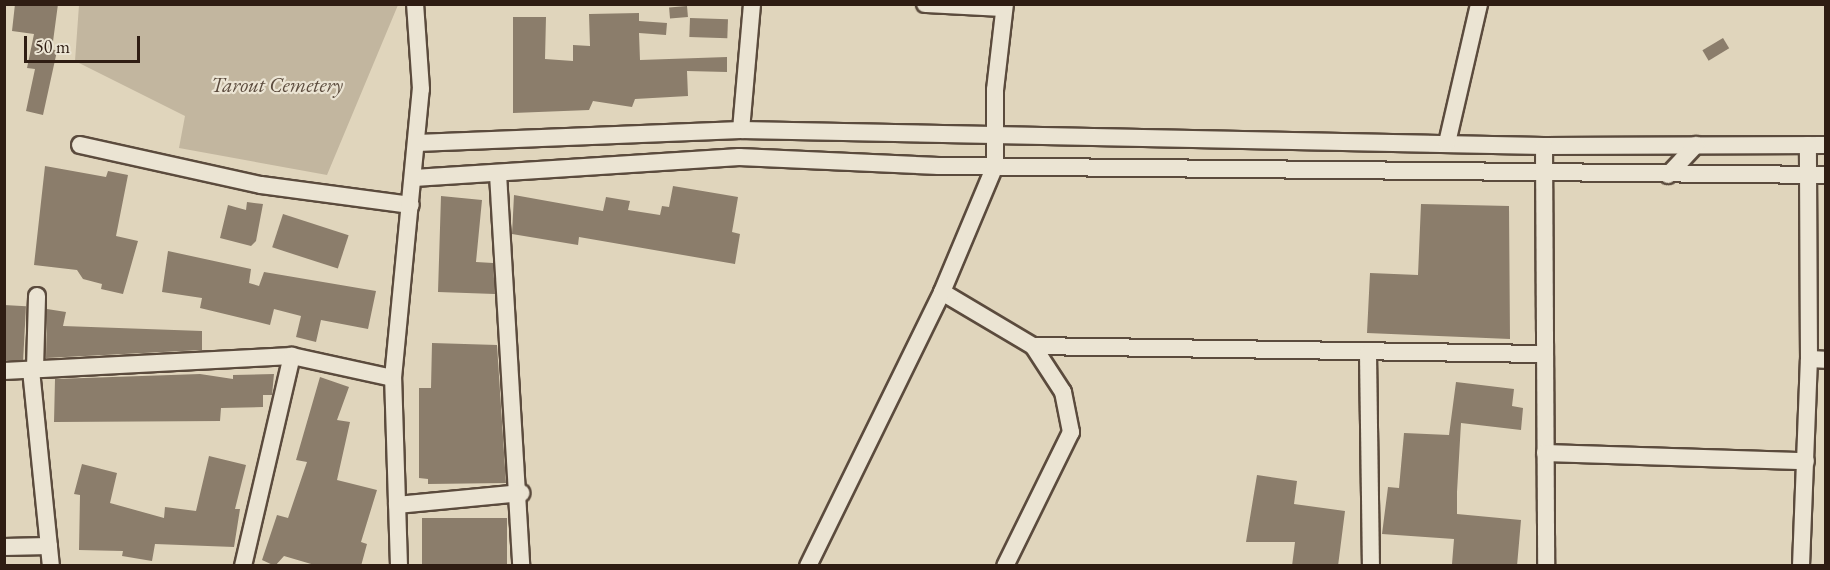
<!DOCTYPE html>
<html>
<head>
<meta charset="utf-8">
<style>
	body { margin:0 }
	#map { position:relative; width:1830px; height:570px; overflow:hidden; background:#e0d5bc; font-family:"EB Garamond",serif }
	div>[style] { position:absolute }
	.green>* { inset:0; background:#c2b69f }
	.building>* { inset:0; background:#8b7d6b; transform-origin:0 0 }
	.roads { filter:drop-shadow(2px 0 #5b4b3d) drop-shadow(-2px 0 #5b4b3d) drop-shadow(0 2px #5b4b3d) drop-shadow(0 -2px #5b4b3d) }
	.minor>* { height:16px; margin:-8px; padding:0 8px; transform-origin:8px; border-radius:8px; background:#ebe4d3 }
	span { translate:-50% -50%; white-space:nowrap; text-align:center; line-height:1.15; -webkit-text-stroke:4.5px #ebe4d3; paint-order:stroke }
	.park-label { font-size:21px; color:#5b4b3d; font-style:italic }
	.frame { position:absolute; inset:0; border:6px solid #2f1d13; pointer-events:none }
	.scale { position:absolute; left:24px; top:36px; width:116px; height:27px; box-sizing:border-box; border:3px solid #2f1d13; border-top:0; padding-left:8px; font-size:18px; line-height:21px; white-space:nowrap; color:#2f1d13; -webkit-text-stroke:4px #ebe4d3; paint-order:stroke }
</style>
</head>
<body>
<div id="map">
	<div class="green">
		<div style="clip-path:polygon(79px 5px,79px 4px,398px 5px,327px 175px,179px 148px,185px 116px,75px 61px)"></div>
	</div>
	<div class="building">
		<div style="clip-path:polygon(15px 4px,58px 4px,52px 49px,57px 51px,43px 115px,26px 111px,35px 69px,27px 68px,34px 34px,12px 31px)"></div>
		<div style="left:687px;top:6px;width:11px;height:18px;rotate:85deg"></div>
		<div style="clip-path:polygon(639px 13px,639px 21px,667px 23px,666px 35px,639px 33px,640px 60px,727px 57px,727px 72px,687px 71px,688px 96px,635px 99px,632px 107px,593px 101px,589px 110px,513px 113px,513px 17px,546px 17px,545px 59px,573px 61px,573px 45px,590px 46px,589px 14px)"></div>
		<div style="left:690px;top:18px;width:38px;height:19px;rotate:2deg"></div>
		<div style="left:1723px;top:38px;width:12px;height:24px;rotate:59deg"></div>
		<div style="clip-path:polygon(45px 166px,106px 177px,108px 171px,128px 175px,116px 236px,138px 241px,123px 294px,101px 289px,102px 284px,83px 279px,77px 270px,34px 265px)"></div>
		<div style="clip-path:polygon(673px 186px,738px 197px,732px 232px,740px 234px,735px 264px,579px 237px,578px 245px,512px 234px,514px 195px,603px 211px,606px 197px,630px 201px,628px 210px,660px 215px,662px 206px,669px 207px)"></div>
		<div style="clip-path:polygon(441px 196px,482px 200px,476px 262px,493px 263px,495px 294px,438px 292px)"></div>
		<div style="clip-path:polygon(247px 202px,263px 204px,256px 241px,251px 246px,220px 238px,228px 205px,246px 210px)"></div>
		<div style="clip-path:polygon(1421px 204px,1509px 206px,1510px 339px,1367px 333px,1370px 273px,1418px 275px)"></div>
		<div style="left:283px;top:214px;width:69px;height:35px;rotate:18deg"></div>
		<div style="clip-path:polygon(168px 251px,251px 269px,249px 283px,259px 286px,264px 272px,376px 291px,368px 329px,321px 320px,316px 342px,296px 337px,301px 316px,274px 309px,270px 325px,200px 308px,202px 298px,162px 292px)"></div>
		<div style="left:4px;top:305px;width:22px;height:55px;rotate:3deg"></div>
		<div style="clip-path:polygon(47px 309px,66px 312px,63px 326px,202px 331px,202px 350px,46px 358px)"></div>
		<div style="clip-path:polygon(432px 343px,497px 345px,506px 483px,428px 484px,428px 479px,419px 478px,419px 388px,431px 388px)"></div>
		<div style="clip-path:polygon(200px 374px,233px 379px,233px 375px,274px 374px,272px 395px,263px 395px,263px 407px,221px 408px,220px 421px,54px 422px,55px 379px)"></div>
		<div style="clip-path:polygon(320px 377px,349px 387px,337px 420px,350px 422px,337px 480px,377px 490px,361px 542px,367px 544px,361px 566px,318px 566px,284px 556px,275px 566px,262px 560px,277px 515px,288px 518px,307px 462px,296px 460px)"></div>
		<div style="clip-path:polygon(1456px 382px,1514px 389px,1512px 406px,1523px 408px,1521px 430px,1461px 423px,1457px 492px,1457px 514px,1521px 520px,1517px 566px,1452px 564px,1454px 539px,1382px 534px,1388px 487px,1399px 488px,1404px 433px,1449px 435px)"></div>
		<div style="clip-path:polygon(209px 456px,246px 465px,235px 509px,240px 509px,234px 547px,155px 544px,152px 561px,122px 556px,123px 551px,79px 550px,80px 495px,74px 494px,82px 464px,117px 473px,110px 503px,164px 518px,165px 507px,196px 511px)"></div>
		<div style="clip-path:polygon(1257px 475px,1297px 481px,1294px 504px,1345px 511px,1338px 566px,1292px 566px,1295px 542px,1246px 542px)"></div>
		<div style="left:422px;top:518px;width:85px;height:48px"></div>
	</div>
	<div class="roads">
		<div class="minor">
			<div style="left:925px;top:4px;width:79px;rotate:2.9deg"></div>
			<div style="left:741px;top:130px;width:126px;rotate:-85deg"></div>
			<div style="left:417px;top:143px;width:324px;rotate:-2.3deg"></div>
			<div style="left:741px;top:130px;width:803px;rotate:1.14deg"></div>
			<div style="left:1544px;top:146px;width:282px;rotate:-0.2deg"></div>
			<div style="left:1447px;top:143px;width:143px;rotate:-77deg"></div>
			<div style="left:80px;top:145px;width:185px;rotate:12.5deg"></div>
			<div style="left:261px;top:185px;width:151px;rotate:7.6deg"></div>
			<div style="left:1544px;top:146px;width:420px;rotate:89.7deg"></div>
			<div style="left:498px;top:174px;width:393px;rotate:86.6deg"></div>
			<div style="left:1668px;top:175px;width:41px;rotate:-47deg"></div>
			<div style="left:414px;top:178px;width:326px;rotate:-3.7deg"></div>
			<div style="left:739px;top:157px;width:200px;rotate:2.6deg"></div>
			<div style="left:939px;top:166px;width:887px;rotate:0.58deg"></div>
			<div style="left:942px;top:292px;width:106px;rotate:30.7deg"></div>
			<div style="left:1033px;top:346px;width:55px;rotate:56.9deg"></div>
			<div style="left:1063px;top:392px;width:41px;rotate:78.7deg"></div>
			<div style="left:1071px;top:432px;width:149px;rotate:116.2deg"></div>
			<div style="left:1033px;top:346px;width:512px;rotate:0.9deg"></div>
			<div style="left:1368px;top:354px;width:212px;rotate:89.2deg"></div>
			<div style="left:1809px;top:359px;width:17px;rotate:3deg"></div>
			<div style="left:35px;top:369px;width:73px;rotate:-88.4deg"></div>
			<div style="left:31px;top:370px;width:197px;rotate:84.2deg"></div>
			<div style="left:4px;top:371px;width:288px;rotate:-3deg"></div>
			<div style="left:292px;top:356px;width:103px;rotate:12.3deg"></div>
			<div style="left:1545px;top:453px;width:261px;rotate:1.8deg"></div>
			<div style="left:397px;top:505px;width:125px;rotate:-5.5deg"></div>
			<div style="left:4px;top:547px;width:45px;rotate:-1.3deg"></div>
			<div style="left:243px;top:566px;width:216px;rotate:-76.9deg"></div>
			<div style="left:399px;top:566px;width:188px;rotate:-91.8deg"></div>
			<div style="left:393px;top:378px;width:290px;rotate:-84.5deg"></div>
			<div style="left:421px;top:89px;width:85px;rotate:-94deg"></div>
			<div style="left:808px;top:566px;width:305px;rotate:-63.9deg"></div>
			<div style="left:942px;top:292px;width:137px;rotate:-67.2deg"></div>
			<div style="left:995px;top:166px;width:76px;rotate:-90deg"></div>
			<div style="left:995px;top:90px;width:87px;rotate:-83.4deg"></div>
			<div style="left:1801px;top:566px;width:207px;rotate:-87.8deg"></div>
			<div style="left:1809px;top:359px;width:214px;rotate:-90.3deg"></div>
		</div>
	</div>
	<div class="park-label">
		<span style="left:277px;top:85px">Tarout Cemetery</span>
	</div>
	<div class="frame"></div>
	<div class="scale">50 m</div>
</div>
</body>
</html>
